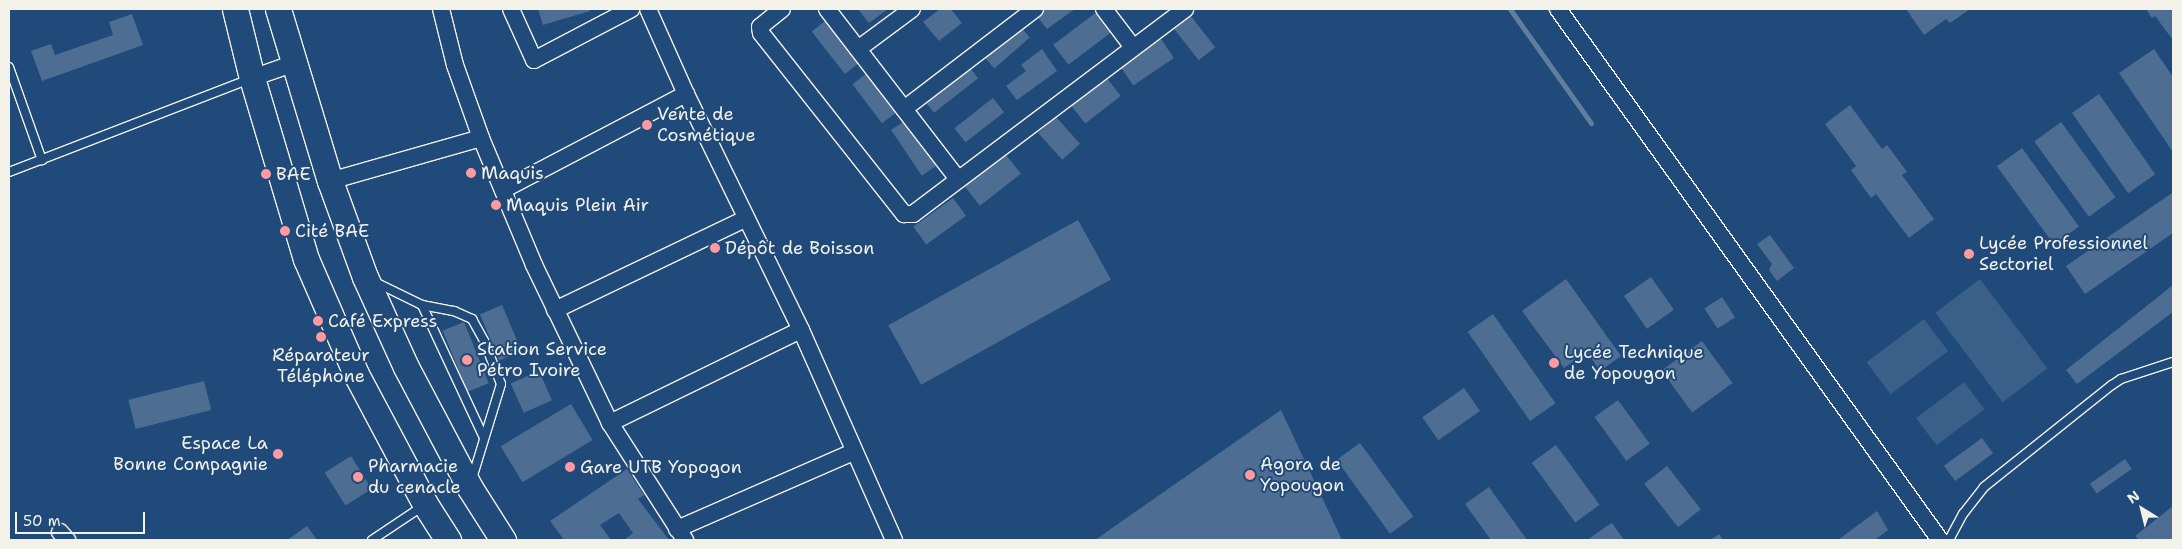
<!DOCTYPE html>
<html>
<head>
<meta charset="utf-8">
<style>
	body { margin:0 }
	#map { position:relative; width:2182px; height:549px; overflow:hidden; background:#1f4a7a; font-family:"Shantell Sans",sans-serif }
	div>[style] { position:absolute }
	.green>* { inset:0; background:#3a5f88; transform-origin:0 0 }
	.stream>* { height:5px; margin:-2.5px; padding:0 2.5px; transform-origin:2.5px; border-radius:2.5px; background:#627e9d }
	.building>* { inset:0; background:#4d6e92; transform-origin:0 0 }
	.roads { filter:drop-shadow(1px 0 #f4f1e8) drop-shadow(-1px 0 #f4f1e8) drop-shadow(0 1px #f4f1e8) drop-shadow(0 -1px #f4f1e8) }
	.lane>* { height:8px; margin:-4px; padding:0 4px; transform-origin:4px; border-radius:4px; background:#1f4a7a }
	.street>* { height:16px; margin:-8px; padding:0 8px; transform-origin:8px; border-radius:8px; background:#1f4a7a }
	.primary>* { height:25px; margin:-12.5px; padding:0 12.5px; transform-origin:12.5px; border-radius:12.5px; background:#1f4a7a }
	.dots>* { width:14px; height:14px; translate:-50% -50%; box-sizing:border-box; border:2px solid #1f4a7a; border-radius:50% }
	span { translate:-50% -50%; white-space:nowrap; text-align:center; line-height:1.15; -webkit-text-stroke:4px #1f4a7a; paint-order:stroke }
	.poi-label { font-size:18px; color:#f4f1e8 }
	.left { translate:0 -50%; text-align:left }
	.right { translate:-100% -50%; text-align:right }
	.frame { position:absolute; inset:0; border:10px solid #f4f1e8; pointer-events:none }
	.north { position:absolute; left:2117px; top:484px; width:50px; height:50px; -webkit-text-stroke:4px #1f4a7a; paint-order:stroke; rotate:324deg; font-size:14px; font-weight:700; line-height:20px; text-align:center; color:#f4f1e8 }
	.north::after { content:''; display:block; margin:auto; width:18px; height:22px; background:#f4f1e8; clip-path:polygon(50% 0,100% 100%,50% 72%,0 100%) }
	.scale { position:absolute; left:15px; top:512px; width:130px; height:22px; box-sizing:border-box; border:2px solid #f4f1e8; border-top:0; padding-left:6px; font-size:15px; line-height:18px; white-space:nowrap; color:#f4f1e8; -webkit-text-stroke:4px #1f4a7a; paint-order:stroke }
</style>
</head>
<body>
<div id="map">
	<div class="green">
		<div style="left:1980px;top:279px;width:112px;height:56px;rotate:53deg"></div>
		<div style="left:1924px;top:319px;width:40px;height:72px;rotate:53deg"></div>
		<div style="left:1964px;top:382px;width:34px;height:60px;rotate:53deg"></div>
	</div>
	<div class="stream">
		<div style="left:1510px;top:9px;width:140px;rotate:54.6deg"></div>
	</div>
	<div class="building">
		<div style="clip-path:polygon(538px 9px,589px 9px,590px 11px,543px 25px)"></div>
		<div style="clip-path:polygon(858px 9px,888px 9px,869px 23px)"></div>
		<div style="clip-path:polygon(940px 9px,951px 9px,962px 23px,939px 41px,923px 22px)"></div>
		<div style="clip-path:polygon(1042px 9px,1075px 9px,1047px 29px,1035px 14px)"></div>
		<div style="clip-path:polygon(1906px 9px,1970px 9px,1950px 23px,1946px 19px,1924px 35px)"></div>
		<div style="clip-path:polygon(2146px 9px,2173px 9px,2173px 40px,2155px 16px,2152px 18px)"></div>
		<div style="left:1098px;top:11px;width:25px;height:56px;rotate:53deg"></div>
		<div style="clip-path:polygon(132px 14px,143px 45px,42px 81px,31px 51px,51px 44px,55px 55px,113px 35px,109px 22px)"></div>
		<div style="left:1190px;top:15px;width:41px;height:21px;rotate:52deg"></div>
		<div style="left:829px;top:18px;width:54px;height:22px;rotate:52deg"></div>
		<div style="left:1018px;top:24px;width:18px;height:47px;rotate:49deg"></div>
		<div style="left:1161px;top:39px;width:23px;height:49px;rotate:56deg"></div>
		<div style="clip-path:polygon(1042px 49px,1057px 71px,1017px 100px,1006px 86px,1026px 71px,1021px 65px)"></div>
		<div style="clip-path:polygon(2154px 49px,2173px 77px,2173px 152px,2119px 73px)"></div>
		<div style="left:967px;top:64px;width:18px;height:56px;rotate:52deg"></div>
		<div style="left:870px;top:71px;width:49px;height:22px;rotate:53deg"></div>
		<div style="left:1106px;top:77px;width:24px;height:45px;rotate:52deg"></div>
		<div style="left:2099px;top:94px;width:98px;height:33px;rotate:55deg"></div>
		<div style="left:993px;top:98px;width:18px;height:49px;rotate:52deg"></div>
		<div style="clip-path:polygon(1850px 105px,1882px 149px,1887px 145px,1907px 172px,1902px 175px,1934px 219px,1909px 238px,1876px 194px,1871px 198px,1851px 170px,1856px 166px,1825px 124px)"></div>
		<div style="left:1056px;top:117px;width:36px;height:24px;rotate:48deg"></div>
		<div style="left:906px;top:120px;width:55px;height:18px;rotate:56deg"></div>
		<div style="left:2061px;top:122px;width:93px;height:33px;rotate:54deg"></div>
		<div style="left:2022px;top:148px;width:97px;height:31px;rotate:54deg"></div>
		<div style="left:1003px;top:151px;width:29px;height:52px;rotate:52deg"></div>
		<div style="clip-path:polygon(2172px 193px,2173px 233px,2085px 294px,2066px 266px)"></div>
		<div style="left:953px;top:198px;width:22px;height:49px;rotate:54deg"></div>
		<div style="left:1078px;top:220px;width:68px;height:217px;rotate:61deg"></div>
		<div style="clip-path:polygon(1770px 235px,1794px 268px,1777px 281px,1769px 270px,1772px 264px,1757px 244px)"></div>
		<div style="left:1651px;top:277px;width:40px;height:33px;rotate:55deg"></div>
		<div style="clip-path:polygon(1566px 279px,1621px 356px,1600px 371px,1587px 352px,1564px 368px,1522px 311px)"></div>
		<div style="clip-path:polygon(2173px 285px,2173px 312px,2077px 384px,2066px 370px)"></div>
		<div style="left:1722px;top:297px;width:24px;height:21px;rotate:57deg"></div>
		<div style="left:502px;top:305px;width:50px;height:24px;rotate:67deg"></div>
		<div style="left:1493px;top:314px;width:109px;height:31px;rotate:55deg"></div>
		<div style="left:464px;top:322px;width:66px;height:23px;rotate:68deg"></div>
		<div style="left:1702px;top:341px;width:52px;height:50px;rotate:54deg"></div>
		<div style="left:539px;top:371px;width:32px;height:31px;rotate:66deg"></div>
		<div style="left:204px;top:381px;width:30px;height:78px;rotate:76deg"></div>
		<div style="left:1464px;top:388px;width:28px;height:51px;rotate:55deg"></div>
		<div style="left:1618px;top:400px;width:54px;height:29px;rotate:54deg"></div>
		<div style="left:571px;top:404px;width:42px;height:82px;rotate:59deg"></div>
		<div style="clip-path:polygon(1281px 410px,1342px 540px,1095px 540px)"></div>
		<div style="left:1982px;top:438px;width:19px;height:47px;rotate:54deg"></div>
		<div style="left:1360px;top:443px;width:91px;height:29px;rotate:54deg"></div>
		<div style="left:1556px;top:445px;width:74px;height:30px;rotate:54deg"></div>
		<div style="left:351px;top:456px;width:39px;height:31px;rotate:58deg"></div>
		<div style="left:2125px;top:459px;width:12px;height:43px;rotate:55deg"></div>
		<div style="left:1667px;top:466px;width:55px;height:29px;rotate:52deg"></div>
		<div style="clip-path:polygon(627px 469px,644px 495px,638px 499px,669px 540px,624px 540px,633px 533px,619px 513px,600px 525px,611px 540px,564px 540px,550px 521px)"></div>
		<div style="clip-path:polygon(1489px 487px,1527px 540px,1491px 540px,1465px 504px)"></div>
		<div style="clip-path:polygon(2173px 506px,2173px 540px,2139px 540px,2135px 536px)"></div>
		<div style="clip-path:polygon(1877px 511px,1888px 530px,1875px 540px,1838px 540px)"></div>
		<div style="clip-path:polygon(1612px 523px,1624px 540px,1587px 540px,1607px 526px)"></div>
		<div style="clip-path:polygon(307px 526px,317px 540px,287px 540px)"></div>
		<div style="clip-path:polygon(1719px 534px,1723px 540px,1710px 540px,1715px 537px)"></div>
	</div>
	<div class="roads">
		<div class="lane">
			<div style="left:9px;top:67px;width:99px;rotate:70.5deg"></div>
			<div style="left:9px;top:172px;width:256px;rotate:-21.1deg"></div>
			<div style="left:375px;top:282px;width:52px;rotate:26.1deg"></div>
			<div style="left:422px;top:305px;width:33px;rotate:11deg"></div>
			<div style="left:454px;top:311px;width:20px;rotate:24deg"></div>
			<div style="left:472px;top:319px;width:25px;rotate:61deg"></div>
			<div style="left:484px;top:341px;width:46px;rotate:68.4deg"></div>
			<div style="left:501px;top:384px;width:99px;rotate:107deg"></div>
			<div style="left:422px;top:305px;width:145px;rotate:65deg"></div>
			<div style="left:372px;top:540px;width:61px;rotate:-33.7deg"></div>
			<div style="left:1949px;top:540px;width:30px;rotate:-62deg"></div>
			<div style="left:1963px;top:514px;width:34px;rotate:-52deg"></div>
			<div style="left:1984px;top:487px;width:164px;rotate:-38.6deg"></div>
			<div style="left:2112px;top:385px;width:11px;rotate:-34deg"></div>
			<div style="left:2121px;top:379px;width:55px;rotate:-18.1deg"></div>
		</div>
		<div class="street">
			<div style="left:441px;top:9px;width:58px;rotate:76deg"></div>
			<div style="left:455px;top:65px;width:77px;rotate:70.4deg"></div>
			<div style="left:481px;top:138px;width:138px;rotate:67.3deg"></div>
			<div style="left:534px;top:265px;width:175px;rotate:64.3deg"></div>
			<div style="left:610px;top:423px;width:139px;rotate:57.3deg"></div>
			<div style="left:511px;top:9px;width:56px;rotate:65.7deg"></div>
			<div style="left:534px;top:60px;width:110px;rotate:-27.7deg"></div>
			<div style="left:648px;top:9px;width:93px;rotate:65.9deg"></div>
			<div style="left:686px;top:94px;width:263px;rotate:64deg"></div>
			<div style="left:801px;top:330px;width:230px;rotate:66.1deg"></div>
			<div style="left:782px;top:9px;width:28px;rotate:141deg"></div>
			<div style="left:760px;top:27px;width:6px;rotate:81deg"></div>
			<div style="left:761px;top:33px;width:231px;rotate:51.7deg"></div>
			<div style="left:904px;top:214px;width:9px"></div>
			<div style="left:913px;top:214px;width:341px;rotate:-37deg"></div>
			<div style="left:827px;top:9px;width:215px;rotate:52.4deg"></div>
			<div style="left:1104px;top:9px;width:46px;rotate:52.9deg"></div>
			<div style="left:1558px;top:9px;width:654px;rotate:54.27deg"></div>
			<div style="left:858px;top:49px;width:67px;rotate:-36.5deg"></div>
			<div style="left:252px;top:78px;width:42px;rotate:-19.3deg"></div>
			<div style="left:904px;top:109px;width:165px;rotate:-37.4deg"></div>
			<div style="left:330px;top:181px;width:157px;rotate:-15.9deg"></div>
			<div style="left:503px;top:190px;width:207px;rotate:-27.7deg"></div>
			<div style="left:555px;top:310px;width:211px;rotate:-25.6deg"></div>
			<div style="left:610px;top:423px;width:212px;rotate:-26deg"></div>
			<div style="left:677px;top:529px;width:192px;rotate:-23.6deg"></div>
			<div style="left:60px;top:532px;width:11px;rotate:49deg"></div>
		</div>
		<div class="primary">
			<div style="left:235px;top:9px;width:71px;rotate:76.2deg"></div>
			<div style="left:252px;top:78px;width:189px;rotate:73.4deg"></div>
			<div style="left:306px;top:259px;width:125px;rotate:66.5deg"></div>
			<div style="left:356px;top:374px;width:147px;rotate:62deg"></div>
			<div style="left:425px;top:504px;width:43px;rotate:57.4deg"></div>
			<div style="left:278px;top:9px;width:180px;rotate:73.2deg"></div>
			<div style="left:330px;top:181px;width:102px;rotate:70deg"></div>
			<div style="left:365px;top:277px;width:99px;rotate:65.5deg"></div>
			<div style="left:406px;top:367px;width:137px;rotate:62.1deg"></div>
			<div style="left:470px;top:488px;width:62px;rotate:57.6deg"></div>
		</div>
	</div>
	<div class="dots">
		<div style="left:647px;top:125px;background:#ff9aa2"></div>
		<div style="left:471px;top:173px;background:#ff9aa2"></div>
		<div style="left:266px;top:174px;background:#ff9aa2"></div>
		<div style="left:496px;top:205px;background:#ff9aa2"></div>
		<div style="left:285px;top:231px;background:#ff9aa2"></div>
		<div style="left:715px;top:248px;background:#ff9aa2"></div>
		<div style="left:1969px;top:254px;background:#ff9aa2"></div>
		<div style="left:318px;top:321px;background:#ff9aa2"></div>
		<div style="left:321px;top:337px;background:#ff9aa2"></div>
		<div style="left:467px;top:360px;background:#ff9aa2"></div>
		<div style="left:1554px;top:363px;background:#ff9aa2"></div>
		<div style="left:278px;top:454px;background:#ff9aa2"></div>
		<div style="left:570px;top:467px;background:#ff9aa2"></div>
		<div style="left:1250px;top:475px;background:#ff9aa2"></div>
		<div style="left:358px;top:477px;background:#ff9aa2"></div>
	</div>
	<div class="poi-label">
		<span class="left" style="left:657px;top:125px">Vente de<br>Cosmétique</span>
		<span class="left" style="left:481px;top:173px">Maquis</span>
		<span class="left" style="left:276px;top:174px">BAE</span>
		<span class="left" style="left:506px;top:205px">Maquis Plein Air</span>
		<span class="left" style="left:295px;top:231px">Cité BAE</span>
		<span class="left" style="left:1979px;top:254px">Lycée Professionnel<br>Sectoriel</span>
		<span class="left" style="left:725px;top:248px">Dépôt de Boisson</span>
		<span class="left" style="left:328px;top:321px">Café Express</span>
		<span class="left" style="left:477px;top:360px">Station Service<br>Pétro Ivoire</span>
		<span class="left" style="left:1564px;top:363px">Lycée Technique<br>de Yopougon</span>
		<span style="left:321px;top:366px">Réparateur<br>Téléphone</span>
		<span class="right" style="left:268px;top:454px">Espace La<br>Bonne Compagnie</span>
		<span class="left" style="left:1260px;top:475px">Agora de<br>Yopougon</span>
		<span class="left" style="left:368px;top:477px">Pharmacie<br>du cenacle</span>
		<span class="left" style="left:580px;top:467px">Gare UTB Yopogon</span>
	</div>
	<div class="frame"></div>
	<div class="north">N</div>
	<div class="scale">50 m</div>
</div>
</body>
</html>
